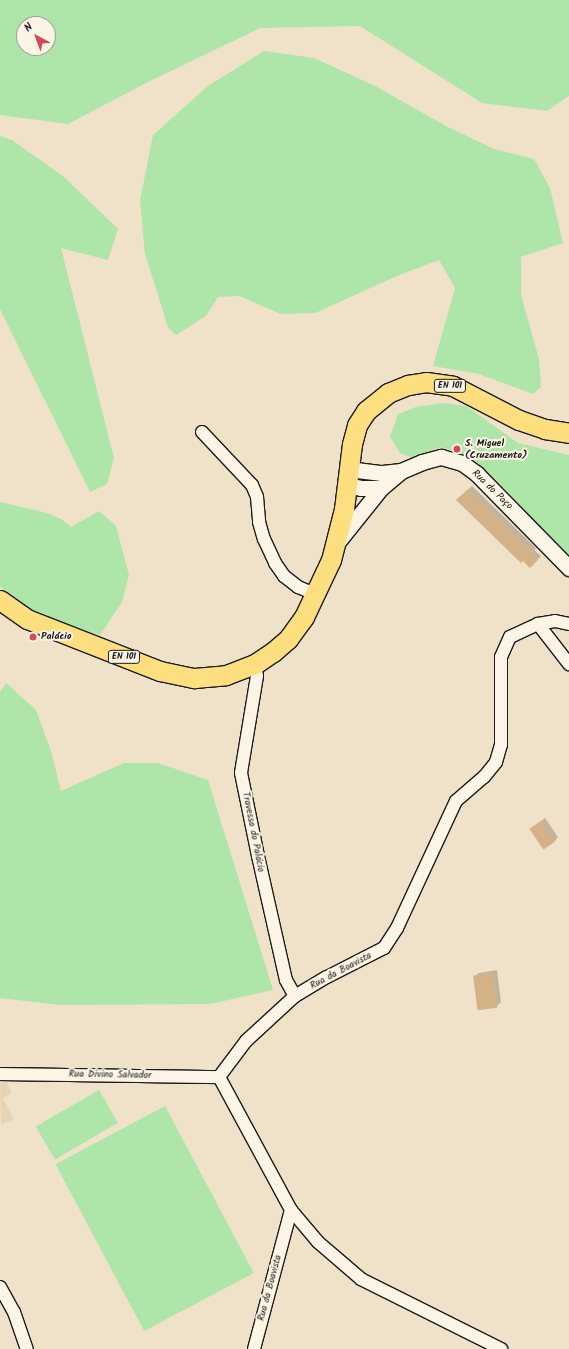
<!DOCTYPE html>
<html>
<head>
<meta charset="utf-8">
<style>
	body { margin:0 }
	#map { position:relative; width:569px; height:1349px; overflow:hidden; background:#f0e1c9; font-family:Kalam,sans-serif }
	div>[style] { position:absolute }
	.built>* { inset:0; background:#e8d3b5 }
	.green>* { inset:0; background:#aee5a9; transform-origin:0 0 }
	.shadow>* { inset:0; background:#0003 }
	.building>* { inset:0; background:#d4b287; transform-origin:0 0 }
	.roads { filter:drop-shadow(1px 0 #1c1c1c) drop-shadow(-1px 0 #1c1c1c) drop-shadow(0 1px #1c1c1c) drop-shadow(0 -1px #1c1c1c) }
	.minor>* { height:12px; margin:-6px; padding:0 6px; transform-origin:6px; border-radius:6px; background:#fcf5e5 }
	.tertiary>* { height:15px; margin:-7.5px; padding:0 7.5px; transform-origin:7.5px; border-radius:7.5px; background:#fcf5e5 }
	.primary>* { height:19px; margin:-9.5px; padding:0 9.5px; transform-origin:9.5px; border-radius:9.5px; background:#fedf80 }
	.dots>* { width:11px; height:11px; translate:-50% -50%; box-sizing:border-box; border:2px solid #fcf5e5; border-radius:50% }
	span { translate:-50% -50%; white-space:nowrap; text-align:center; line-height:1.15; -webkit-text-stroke:4px #fcf5e5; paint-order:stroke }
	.shield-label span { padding:1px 3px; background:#fcf5e5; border:1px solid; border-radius:3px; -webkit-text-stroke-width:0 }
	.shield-label { font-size:9px; color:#1c1c1c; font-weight:700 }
	.poi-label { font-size:10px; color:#1c1c1c; font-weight:700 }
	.left { translate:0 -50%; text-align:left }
	.street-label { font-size:10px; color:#1c1c1c }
	.north { position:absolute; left:16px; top:16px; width:40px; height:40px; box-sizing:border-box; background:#fcf5e5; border:1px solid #a29e95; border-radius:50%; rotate:319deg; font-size:11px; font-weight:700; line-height:16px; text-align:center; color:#1c1c1c }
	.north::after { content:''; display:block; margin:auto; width:14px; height:18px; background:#d1495b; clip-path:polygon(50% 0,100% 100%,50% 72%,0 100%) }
</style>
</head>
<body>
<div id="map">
	<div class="built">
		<div style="clip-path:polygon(0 1077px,4px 1077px,12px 1093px,3px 1098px,14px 1119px,1px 1125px)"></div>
	</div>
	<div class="green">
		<div style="clip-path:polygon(evenodd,0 0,569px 0,569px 96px,547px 111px,482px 103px,360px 26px,260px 28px,148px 82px,68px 124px,0 115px,0 0,24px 24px,48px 24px,48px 48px,24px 48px,24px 24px)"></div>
		<div style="clip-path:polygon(264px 51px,314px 58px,375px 86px,446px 126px,494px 149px,534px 159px,550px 188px,563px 243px,521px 257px,521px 295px,539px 359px,541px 387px,533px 394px,479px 374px,433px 366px,455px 288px,439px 260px,397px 276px,315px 313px,281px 314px,239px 296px,218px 297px,206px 316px,176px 335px,168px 327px,145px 254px,140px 201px,153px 135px,208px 86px)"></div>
		<div style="clip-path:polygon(0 136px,12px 140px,64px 177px,118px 229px,108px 260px,61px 248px,114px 458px,107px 484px,90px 492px,0 309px)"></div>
		<div style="clip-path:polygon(444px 403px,466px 406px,518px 443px,569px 455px,569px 557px,497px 481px,470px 456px,440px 447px,413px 458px,400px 453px,390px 437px,398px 414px,416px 407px)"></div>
		<div style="clip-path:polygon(0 502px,47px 513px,61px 519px,71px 527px,99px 511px,116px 526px,129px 575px,122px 602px,100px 635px,61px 625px,40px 617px,10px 596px,0 586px)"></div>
		<div style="clip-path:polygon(6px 683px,36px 710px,51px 751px,61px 791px,124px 763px,158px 763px,208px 780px,273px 990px,210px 1004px,60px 1005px,0 998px,0 692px)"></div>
		<div style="left:99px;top:1090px;width:38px;height:73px;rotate:60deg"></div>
		<div style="left:165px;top:1106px;width:189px;height:124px;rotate:62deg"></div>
	</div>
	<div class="shadow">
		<div style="clip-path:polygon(472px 486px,536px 548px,534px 550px,541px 556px,537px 560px,457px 500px)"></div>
		<div style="clip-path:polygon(545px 818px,558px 837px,554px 842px,531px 829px)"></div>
		<div style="clip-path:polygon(497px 970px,501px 1002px,496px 1007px,474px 977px,479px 973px)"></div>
	</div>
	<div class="building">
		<div style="clip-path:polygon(468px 489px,533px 552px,531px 554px,538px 560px,530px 568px,523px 561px,521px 563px,456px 500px)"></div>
		<div style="left:541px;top:821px;width:25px;height:14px;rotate:56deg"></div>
		<div style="left:493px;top:973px;width:35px;height:20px;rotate:83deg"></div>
	</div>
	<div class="roads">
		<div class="minor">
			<div style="left:202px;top:432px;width:73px;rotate:46.7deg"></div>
			<div style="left:252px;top:485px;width:13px;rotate:67deg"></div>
			<div style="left:257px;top:497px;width:25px;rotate:85deg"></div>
			<div style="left:259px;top:522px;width:18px;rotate:74deg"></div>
			<div style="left:264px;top:539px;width:26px;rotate:65deg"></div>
			<div style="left:275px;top:563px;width:16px;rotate:55deg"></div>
			<div style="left:284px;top:576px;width:18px;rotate:38deg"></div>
			<div style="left:298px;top:587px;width:18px;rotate:22deg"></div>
			<div style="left:538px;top:624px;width:51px;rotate:52.2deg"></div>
			<div style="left:255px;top:664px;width:12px;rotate:81deg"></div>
			<div style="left:257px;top:676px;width:98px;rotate:99.4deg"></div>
			<div style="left:241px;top:773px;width:85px;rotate:78.4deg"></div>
			<div style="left:258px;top:856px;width:127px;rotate:77.3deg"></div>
			<div style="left:286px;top:980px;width:18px;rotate:61deg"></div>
			<div style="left:0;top:1074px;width:219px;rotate:0.8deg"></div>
			<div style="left:291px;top:1210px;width:42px;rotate:49.8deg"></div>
			<div style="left:318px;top:1242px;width:57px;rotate:40.7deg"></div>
			<div style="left:361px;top:1279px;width:157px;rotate:26.6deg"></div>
			<div style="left:0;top:1287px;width:29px;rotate:61deg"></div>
			<div style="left:14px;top:1312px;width:39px;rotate:71deg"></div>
			<div style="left:254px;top:1349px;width:144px;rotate:-75.1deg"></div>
			<div style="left:291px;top:1210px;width:151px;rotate:-118.4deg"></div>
			<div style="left:219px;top:1077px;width:45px;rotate:-53.1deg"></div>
			<div style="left:246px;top:1041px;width:67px;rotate:-42.6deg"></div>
			<div style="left:295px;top:996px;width:37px;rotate:-31deg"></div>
			<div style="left:327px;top:977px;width:64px;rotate:-27deg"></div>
			<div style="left:384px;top:948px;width:24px;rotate:-57deg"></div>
			<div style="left:397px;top:928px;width:140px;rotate:-65.1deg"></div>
			<div style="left:456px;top:801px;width:37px;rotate:-41deg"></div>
			<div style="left:484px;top:777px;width:19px;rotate:-51deg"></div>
			<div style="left:496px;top:762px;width:18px;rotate:-74deg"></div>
			<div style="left:501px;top:745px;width:88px;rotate:-90deg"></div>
			<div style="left:501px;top:657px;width:22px;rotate:-66deg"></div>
			<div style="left:510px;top:637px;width:31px;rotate:-25deg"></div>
			<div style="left:538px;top:624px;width:17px;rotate:-10deg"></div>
			<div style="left:555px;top:621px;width:14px;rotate:12deg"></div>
		</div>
		<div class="tertiary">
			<div style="left:348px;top:469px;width:34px;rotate:7deg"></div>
			<div style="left:382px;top:473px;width:19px;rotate:-6deg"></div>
			<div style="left:401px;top:471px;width:23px;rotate:-23deg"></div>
			<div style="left:422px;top:462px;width:20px;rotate:-15deg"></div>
			<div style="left:441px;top:457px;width:22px;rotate:16deg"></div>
			<div style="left:462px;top:463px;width:19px;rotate:36deg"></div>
			<div style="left:477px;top:474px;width:132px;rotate:45.6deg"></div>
			<div style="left:347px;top:485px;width:14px;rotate:12deg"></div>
			<div style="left:361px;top:488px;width:20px"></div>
			<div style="left:336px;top:544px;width:72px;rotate:-51.2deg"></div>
			<div style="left:381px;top:488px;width:26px;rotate:-40deg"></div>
		</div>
		<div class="primary">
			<div style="left:0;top:600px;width:33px;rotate:35deg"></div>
			<div style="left:27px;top:619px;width:143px;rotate:21.4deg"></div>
			<div style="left:160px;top:671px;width:35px;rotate:12deg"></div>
			<div style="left:194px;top:678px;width:32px;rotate:-5deg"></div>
			<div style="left:226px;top:675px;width:31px;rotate:-21deg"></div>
			<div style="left:255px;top:664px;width:22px;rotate:-34deg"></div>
			<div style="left:273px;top:652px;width:20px;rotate:-41deg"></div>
			<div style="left:288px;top:639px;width:27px;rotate:-54deg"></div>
			<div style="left:304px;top:617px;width:63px;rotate:-64.7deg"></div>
			<div style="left:331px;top:560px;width:53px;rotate:-75.7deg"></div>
			<div style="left:344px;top:509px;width:65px;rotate:-83deg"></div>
			<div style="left:352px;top:444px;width:20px;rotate:-75deg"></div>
			<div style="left:357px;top:425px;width:17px;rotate:-57deg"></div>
			<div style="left:366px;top:411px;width:28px;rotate:-39deg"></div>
			<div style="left:388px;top:393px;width:22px;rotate:-22deg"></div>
			<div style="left:408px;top:385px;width:18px;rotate:-9deg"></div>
			<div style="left:426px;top:382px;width:27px;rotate:8deg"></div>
			<div style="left:453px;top:386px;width:74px;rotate:27.3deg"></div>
			<div style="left:519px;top:420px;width:28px;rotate:19deg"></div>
			<div style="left:545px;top:429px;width:24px;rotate:9deg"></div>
		</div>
	</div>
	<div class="dots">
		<div style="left:457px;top:449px;background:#d1495b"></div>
		<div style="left:33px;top:637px;background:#d1495b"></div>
	</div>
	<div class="shield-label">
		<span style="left:450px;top:386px">EN 101</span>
		<span style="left:124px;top:657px">EN 101</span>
	</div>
	<div class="poi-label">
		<span class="left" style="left:465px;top:449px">S. Miguel<br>(Cruzamento)</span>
		<span class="left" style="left:41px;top:637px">Palácio</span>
	</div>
	<div class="street-label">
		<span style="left:492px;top:490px;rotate:44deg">Rua do Paço</span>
		<span style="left:253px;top:832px;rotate:79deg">Travessa do Palácio</span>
		<span style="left:341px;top:971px;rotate:-28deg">Rua da Boavista</span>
		<span style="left:110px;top:1075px;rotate:1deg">Rua Divino Salvador</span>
		<span style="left:270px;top:1288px;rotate:-75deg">Rua da Boavista</span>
	</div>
	<div class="north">N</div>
</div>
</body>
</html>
